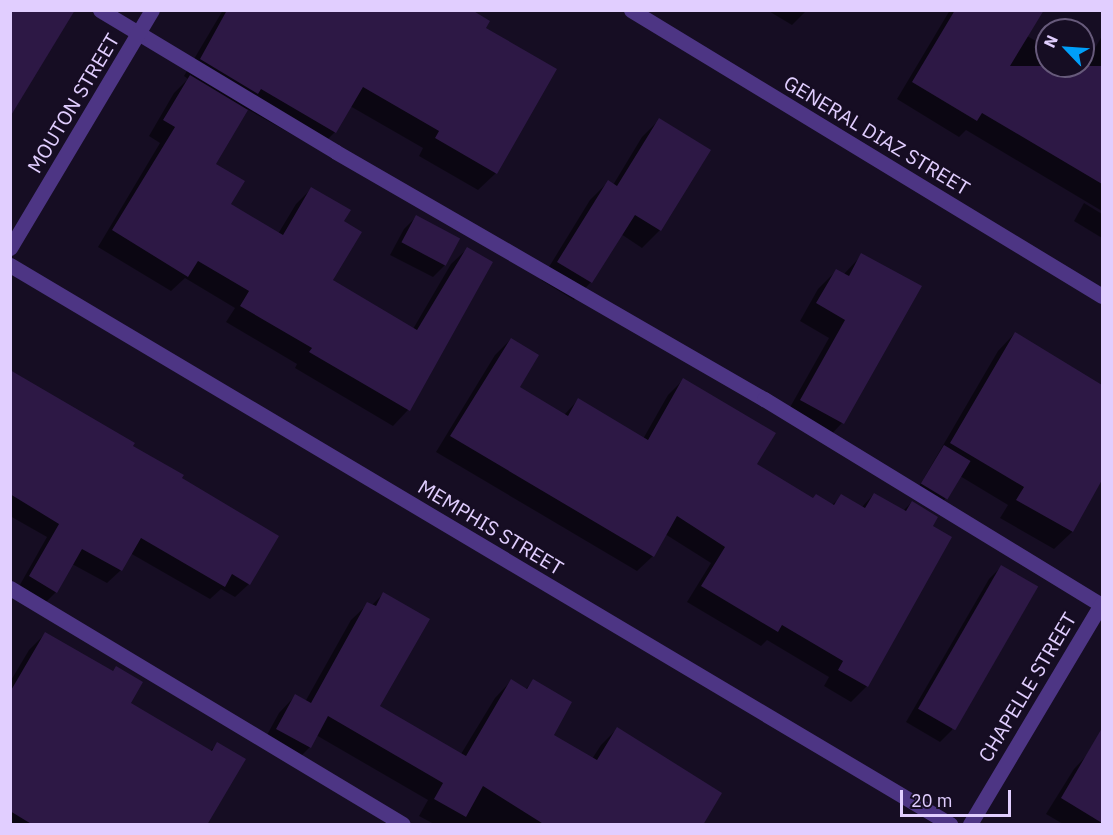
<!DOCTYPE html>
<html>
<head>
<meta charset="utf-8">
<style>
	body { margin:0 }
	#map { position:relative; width:1113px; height:835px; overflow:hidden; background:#160d23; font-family:"IBM Plex Sans",sans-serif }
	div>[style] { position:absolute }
	.shadow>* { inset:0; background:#0007 }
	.building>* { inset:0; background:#2d1845; transform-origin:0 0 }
	.service>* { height:15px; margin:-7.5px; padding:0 7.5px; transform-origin:7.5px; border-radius:7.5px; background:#4d3584 }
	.minor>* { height:15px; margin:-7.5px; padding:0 7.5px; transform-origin:7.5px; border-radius:7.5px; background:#4d3584 }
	span { translate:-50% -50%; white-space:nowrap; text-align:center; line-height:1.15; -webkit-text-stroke:4.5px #160d23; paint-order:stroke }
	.street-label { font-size:20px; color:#e1ceff }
	.frame { position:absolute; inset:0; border:12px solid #e1ceff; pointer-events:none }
	.north { position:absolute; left:1035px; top:18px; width:60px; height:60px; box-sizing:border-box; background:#160d23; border:2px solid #675a7b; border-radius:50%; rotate:295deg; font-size:16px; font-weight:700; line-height:24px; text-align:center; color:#e1ceff }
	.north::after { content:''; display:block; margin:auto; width:21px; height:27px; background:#009ff9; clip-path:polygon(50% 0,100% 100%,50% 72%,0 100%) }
	.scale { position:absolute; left:900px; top:790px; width:111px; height:27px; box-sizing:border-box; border:3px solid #e1ceff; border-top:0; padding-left:8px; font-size:18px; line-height:21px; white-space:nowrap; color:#e1ceff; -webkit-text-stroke:4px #160d23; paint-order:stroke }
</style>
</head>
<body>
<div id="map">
	<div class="shadow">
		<div style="clip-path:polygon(223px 10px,464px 10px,484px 28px,496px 173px,478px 190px,419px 156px,423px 148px,350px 106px,335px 132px,318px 149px,247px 109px,214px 164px,229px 204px,278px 234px,296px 204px,311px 189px,342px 222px,331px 281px,413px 329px,451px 264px,467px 249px,491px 262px,408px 410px,393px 426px,295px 368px,297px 364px,226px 322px,235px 308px,185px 278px,171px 291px,98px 247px,160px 143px,149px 136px,174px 93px,188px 79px,184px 76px)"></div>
		<div style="clip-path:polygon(767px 10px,807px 10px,792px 25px)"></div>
		<div style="clip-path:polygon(950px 10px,1036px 10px,1027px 36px,1047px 47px,1047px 66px,1079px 66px,1083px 69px,1102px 36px,1102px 211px,966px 130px,959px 137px,897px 99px)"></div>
		<div style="clip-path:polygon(659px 120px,660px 230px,642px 248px,621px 234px,591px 282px,574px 300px,541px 280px,590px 200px,608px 182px,613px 185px,642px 137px)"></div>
		<div style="clip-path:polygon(1084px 203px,1102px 214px,1102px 238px,1074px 221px)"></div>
		<div style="clip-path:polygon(416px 217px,445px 265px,433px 277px,390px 255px,404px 229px)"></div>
		<div style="clip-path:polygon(862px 255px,920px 286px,842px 423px,825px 441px,784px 418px,829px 338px,800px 321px,818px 289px,836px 271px,843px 275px)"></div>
		<div style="clip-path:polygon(1015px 333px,1102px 387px,1102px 479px,1072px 532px,1054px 549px,1000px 518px,1008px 505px,960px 476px,941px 505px,917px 490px,998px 351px)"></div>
		<div style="clip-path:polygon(511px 339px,518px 387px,564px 415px,578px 400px,643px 439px,668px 395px,684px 379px,755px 464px,813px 500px,832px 505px,842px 496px,861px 508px,874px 494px,903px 511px,912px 502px,867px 686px,851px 702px,824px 686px,829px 677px,767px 640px,761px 646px,687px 602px,711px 563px,665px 534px,653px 556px,637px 571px,436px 452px,495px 355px)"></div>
		<div style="clip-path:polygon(10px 372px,180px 479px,249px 584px,235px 597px,221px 589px,210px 599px,130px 553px,121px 570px,107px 583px,72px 564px,56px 592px,43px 605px,17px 590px,47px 537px,10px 516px)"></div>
		<div style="clip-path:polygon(1001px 567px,952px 730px,940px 742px,906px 722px,989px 579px)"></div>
		<div style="clip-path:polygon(383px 594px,378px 706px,461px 754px,495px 698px,511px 681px,525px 690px,533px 681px,552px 736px,592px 759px,601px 745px,617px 729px,702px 824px,434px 824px,419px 816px,428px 800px,316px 735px,310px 747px,293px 764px,261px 746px,279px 713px,295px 696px,305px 702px,351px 620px,368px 604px,371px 606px)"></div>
		<div style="clip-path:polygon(45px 634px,112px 672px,116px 667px,129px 703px,210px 751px,218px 744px,205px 824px,10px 824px,10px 682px,29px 650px)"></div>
		<div style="clip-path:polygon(1089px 753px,1102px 760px,1102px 824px,1063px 824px,1046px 814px,1074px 769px)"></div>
	</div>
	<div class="building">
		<div style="clip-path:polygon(10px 10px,75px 10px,10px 117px)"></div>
		<div style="clip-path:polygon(227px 10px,472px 10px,490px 21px,486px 28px,557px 69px,497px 174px,435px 138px,439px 131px,363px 87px,336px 133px,261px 89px,258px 94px,200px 59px)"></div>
		<div style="clip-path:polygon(955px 10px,1044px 10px,1010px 66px,1102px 66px,1102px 184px,982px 113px,977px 121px,912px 82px)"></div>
		<div style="clip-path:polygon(190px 75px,248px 110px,216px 164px,245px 181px,231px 204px,283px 235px,311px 187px,351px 210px,344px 221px,362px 232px,333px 280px,417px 330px,467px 247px,493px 262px,410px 411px,309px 352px,312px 348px,240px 306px,249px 291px,198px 261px,188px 277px,112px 230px,175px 127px,163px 120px)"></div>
		<div style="clip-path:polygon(659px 118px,711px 150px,661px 231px,635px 215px,592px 283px,557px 262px,608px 180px,617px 186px)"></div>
		<div style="left:416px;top:215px;width:50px;height:31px;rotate:28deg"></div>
		<div style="clip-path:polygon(861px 253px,922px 286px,844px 424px,800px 400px,845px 320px,816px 303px,836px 269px,849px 276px)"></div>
		<div style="clip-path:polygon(1015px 332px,1102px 385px,1102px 480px,1073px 532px,1016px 500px,1024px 487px,950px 443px)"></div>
		<div style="clip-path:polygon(511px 338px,539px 355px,520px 387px,568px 416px,578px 398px,648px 440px,683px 378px,776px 433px,757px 464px,813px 498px,816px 494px,834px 505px,841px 494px,865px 508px,874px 493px,906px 511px,912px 501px,938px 517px,933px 526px,952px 537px,868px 687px,838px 670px,843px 661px,782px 625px,778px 632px,701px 586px,725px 547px,677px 516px,654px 557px,450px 436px)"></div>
		<div style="clip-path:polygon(10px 370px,135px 443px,133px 446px,184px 475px,182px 478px,279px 536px,250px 585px,232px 574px,225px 587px,141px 538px,122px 571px,82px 549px,57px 593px,29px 576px,59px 524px,10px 494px)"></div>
		<div style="left:944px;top:445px;width:31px;height:45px;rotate:31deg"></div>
		<div style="left:1001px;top:565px;width:43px;height:166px;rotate:30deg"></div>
		<div style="clip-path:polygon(383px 592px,430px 619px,380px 706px,466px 756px,511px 679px,527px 689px,533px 679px,572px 702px,554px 735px,597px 760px,617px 727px,722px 793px,703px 825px,545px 825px,483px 786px,466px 817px,434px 799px,443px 783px,328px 716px,311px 748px,276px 729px,295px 694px,311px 703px,367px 602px,376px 606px)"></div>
		<div style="clip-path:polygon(45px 632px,113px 671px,116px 666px,143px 682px,131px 703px,212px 751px,217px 742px,246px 759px,207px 825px,33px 825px,10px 811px,10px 692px)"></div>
		<div style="clip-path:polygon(1102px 728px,1102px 823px,1061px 798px)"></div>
	</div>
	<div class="service">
		<div style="left:100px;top:10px;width:275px;rotate:31deg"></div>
		<div style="left:336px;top:152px;width:494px;rotate:30deg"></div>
		<div style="left:764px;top:399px;width:396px;rotate:31.4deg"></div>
		<div style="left:10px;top:588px;width:458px;rotate:31deg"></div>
	</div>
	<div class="minor">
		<div style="left:631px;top:10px;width:551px;rotate:31.27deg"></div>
		<div style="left:10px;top:248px;width:277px;rotate:-59.2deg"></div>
		<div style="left:10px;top:265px;width:1094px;rotate:30.74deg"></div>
		<div style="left:970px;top:824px;width:257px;rotate:-59.2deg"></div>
	</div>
	<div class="street-label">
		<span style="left:73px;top:103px;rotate:-59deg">MOUTON STREET</span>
		<span style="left:877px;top:135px;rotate:31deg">GENERAL DIAZ STREET</span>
		<span style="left:491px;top:527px;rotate:31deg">MEMPHIS STREET</span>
		<span style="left:1027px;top:687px;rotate:-59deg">CHAPELLE STREET</span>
	</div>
	<div class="frame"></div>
	<div class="north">N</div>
	<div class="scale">20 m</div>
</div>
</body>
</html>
